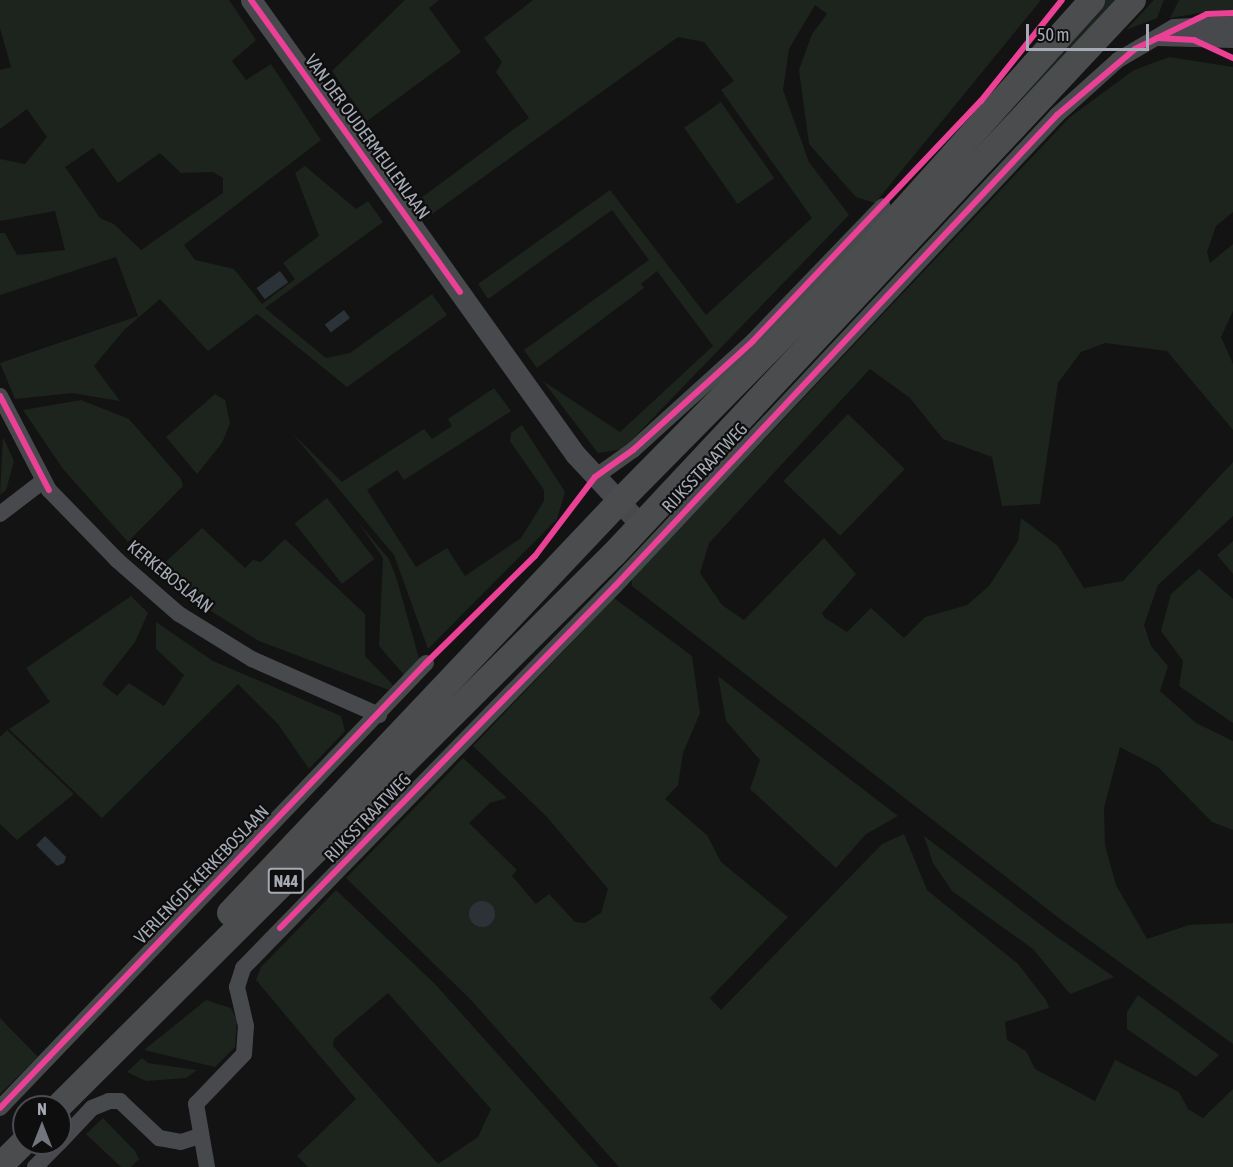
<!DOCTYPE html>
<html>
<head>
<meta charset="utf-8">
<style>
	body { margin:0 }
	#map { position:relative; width:1233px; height:1167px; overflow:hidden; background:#131313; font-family:"Asap Condensed",sans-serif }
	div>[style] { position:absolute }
	.green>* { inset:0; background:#1d231d; transform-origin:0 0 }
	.water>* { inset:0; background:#2b3338; transform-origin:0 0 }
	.round { border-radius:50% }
	.minor>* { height:16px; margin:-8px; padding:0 8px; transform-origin:8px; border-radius:8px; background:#48494c }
	.tertiary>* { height:21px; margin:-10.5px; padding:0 10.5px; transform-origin:10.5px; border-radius:10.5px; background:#48494c }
	.primary>* { height:26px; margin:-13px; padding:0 13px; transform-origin:13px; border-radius:13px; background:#4a4c4e }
	.cycleway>* { height:6px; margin:-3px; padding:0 3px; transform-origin:3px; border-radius:3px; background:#ea4096 }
	span { translate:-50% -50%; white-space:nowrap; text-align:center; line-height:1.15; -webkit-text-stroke:4.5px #0e0e0f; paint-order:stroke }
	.shield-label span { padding:2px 4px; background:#0e0e0f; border:2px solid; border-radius:4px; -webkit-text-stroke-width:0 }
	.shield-label { font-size:16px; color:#a5aab4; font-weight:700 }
	.street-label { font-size:18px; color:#a5aab4 }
	.north { position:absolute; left:12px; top:1095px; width:60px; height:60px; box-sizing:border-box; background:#0e0e0f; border:2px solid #4a4c51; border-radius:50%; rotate:0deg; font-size:16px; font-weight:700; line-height:24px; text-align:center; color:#a5aab4 }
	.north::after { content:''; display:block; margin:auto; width:21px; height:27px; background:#72757c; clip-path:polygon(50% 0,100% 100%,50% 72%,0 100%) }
	.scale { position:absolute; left:1026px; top:24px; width:123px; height:27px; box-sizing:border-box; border:3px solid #a5aab4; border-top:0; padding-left:8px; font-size:18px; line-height:21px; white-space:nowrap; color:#a5aab4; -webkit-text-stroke:4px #0e0e0f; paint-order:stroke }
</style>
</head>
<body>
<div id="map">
	<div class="green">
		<div style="clip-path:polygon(evenodd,0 0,229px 0,256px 40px,232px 61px,246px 80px,271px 64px,321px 140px,184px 245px,195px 260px,234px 269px,262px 304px,295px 279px,283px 263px,319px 236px,295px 173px,305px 166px,356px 209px,368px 201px,383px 222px,265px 308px,326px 358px,350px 353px,432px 294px,447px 315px,347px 387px,257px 314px,208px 351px,160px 299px,124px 330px,94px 366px,120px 401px,72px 393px,15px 399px,0 363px,138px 316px,116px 257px,0 295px,0 233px,5px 233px,17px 255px,65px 250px,55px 211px,0 221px,0 159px,25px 164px,47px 137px,27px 109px,0 129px,0 70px,11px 67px,0 28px,0 0,93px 148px,118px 183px,160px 153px,181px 173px,213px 172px,223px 178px,223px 193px,141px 250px,114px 224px,100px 218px,65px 167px,93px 148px)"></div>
		<div style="clip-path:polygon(405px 0,439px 0,429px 8px,461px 52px,367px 121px,332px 71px)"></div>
		<div style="clip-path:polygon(533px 0,1041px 0,875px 203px,856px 197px,809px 144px,799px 70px,812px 34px,827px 14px,815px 5px,789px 49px,783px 90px,809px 162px,849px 215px,623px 449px,598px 453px,543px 381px,620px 432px,713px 346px,657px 271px,641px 284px,644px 288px,537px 368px,524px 350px,649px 260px,612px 210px,488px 299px,478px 284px,610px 190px,706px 315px,812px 218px,721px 90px,734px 81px,704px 42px,678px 37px,432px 214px,421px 198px,529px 118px,496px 72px,502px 62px,484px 38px)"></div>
		<div style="clip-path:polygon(1104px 0,1120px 0,1016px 105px)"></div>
		<div style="clip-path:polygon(1154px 0,1164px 0,1157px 18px,1126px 30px)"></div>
		<div style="clip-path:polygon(1179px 0,1233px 0,1233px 18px,1207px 19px,1205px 12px,1170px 18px)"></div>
		<div style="clip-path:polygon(1169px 57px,1233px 67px,1233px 212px,1216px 226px,1207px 252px,1210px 263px,1233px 244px,1233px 311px,1221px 337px,1233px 364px,1233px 430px,1167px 351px,1105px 343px,1081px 352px,1058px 383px,1040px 504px,1002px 506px,992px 457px,943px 439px,910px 398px,870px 369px,709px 543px,700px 573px,722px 605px,744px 620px,824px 538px,856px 574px,822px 613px,825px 618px,847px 632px,871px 608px,904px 638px,925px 617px,967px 605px,989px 586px,1018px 541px,1021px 518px,1058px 546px,1084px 588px,1123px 581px,1233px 462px,1233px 516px,1158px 585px,1144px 625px,1151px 646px,1168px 666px,1160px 691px,1196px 723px,1233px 741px,1233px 830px,1212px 822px,1158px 767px,1120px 747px,1104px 808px,1105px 845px,1116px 885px,1147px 939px,1189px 925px,1233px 923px,1233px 1044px,1060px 919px,632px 586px,632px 579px,1070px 117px,1134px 70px)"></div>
		<div style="left:721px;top:102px;width:93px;height:45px;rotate:55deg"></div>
		<div style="clip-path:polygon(494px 388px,511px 411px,404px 480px,397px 470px,367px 490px,416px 567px,447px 548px,465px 576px,521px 538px,544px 501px,544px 490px,510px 441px,511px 433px,522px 425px,565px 492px,557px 519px,428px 649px,394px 555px,291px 432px,342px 482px,424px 429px,432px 439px,452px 426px,448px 419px)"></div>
		<div style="clip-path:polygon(215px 394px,225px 400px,230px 423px,222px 443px,197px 474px,166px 437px)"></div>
		<div style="clip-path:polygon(81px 400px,129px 419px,181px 479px,183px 486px,128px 542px,63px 469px,23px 410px)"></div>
		<div style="left:848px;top:414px;width:79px;height:93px;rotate:44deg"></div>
		<div style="clip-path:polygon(3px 437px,14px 461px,6px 490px,0 495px)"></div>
		<div style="left:327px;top:498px;width:77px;height:41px;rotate:52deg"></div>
		<div style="clip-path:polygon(358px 522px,389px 559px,397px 580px,420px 662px,406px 677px,379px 646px,383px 558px)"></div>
		<div style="clip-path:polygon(202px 528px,245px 568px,253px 560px,261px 562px,285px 539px,365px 614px,365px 656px,393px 685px,389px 690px,259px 641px,182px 593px,156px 571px)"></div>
		<div style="clip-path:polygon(1233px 541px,1233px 574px,1217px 555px)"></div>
		<div style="clip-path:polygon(1199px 569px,1233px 599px,1233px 723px,1179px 686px,1183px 661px,1161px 631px,1171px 594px)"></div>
		<div style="clip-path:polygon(131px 596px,148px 613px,135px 642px,102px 684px,117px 696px,129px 683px,164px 706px,184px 675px,156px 649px,156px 622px,213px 661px,341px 716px,345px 731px,309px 769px,278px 724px,238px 684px,102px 818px,9px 729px,50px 702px,26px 668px)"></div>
		<div style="clip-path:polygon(614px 598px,692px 656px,700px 713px,683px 753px,678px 785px,665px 799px,707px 835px,721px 862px,788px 917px,710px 998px,721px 1010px,882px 844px,904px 834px,927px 890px,1018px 964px,1046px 1000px,1049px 1008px,1005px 1022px,1007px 1040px,1026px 1051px,1035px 1069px,1095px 1101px,1115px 1060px,1179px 1092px,1188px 1109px,1203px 1118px,1233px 1089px,1233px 1167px,619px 1167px,471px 1000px,346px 878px,463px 758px,507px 798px,490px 803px,469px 823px,517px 870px,512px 876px,536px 904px,549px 894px,575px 922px,585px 923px,601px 913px,608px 889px,547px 817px,473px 746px)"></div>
		<div style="clip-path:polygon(718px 676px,842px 773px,898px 816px,866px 834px,836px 868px,750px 789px,760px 760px,726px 721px)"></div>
		<div style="clip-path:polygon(7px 730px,74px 794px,17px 840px,0 824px,0 737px)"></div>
		<div style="clip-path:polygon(924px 836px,1053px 934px,1114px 977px,1070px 994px,1033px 949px,952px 891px,933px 863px)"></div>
		<div style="clip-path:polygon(evenodd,336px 890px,435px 984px,599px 1167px,308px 1167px,297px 1156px,356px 1099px,256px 980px,261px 967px,336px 890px,388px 993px,491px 1109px,478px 1137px,438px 1164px,333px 1046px,334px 1039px,388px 993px)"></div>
		<div style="clip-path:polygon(1138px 995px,1219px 1055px,1196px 1077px,1127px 1029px,1127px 1012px)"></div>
		<div style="clip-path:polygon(206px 1000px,231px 1008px,237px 1020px,235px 1047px,215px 1067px,144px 1050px)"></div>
		<div style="clip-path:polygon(0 1018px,38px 1057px,0 1094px)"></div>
		<div style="clip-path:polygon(142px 1058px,148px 1063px,197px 1070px,186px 1078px,146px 1081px,127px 1072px)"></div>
		<div style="clip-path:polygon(103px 1118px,135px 1151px,139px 1159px,131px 1167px,121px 1167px,86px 1134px)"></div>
	</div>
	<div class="water">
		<div style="left:280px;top:271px;width:14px;height:29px;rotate:54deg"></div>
		<div style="left:344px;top:310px;width:10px;height:24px;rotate:53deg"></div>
		<div style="clip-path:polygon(45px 836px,66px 857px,64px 863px,57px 866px,36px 845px)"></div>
		<div class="round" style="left:469px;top:901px;width:26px;height:26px"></div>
	</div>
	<div class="minor">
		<div style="left:1157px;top:38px;width:76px;rotate:1.5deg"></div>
		<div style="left:0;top:396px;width:106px;rotate:62.5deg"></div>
		<div style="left:49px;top:490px;width:98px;rotate:45.8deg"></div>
		<div style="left:117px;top:560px;width:82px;rotate:41.1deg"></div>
		<div style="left:179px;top:614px;width:86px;rotate:31.7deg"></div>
		<div style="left:252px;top:659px;width:139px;rotate:23.8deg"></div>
		<div style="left:595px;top:477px;width:47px;rotate:-35.4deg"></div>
		<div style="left:633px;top:450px;width:162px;rotate:-42.2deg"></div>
		<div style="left:753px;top:341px;width:187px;rotate:-46.1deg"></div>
		<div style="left:0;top:514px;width:54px;rotate:-37.5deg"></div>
		<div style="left:0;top:1108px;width:616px;rotate:-46.25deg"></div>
		<div style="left:60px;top:1142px;width:47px;rotate:-46.7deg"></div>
		<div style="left:92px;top:1108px;width:18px;rotate:-22deg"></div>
		<div style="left:109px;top:1101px;width:11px"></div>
		<div style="left:120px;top:1101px;width:54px;rotate:43.5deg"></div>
		<div style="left:159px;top:1138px;width:22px;rotate:10deg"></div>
		<div style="left:181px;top:1142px;width:19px;rotate:-18deg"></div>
		<div style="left:35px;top:1167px;width:34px;rotate:-45deg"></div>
		<div style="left:207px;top:1167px;width:64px;rotate:-99.9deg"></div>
		<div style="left:196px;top:1104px;width:69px;rotate:-46.2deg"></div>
		<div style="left:244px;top:1054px;width:28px;rotate:-86deg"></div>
		<div style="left:246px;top:1026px;width:40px;rotate:-103deg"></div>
		<div style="left:237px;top:987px;width:20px;rotate:-72deg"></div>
		<div style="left:243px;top:968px;width:533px;rotate:-45.76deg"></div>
		<div style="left:615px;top:586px;width:646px;rotate:-46.82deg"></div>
		<div style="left:1057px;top:115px;width:82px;rotate:-42deg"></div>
		<div style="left:1118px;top:60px;width:65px;rotate:-30.5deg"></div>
		<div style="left:1174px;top:27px;width:59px;rotate:-2.9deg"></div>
	</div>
	<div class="tertiary">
		<div style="left:251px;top:0;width:558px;rotate:54.49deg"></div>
		<div style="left:575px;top:454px;width:97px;rotate:47.1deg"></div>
	</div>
	<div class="primary">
		<div style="left:230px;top:913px;width:564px;rotate:-46.58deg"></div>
		<div style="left:618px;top:503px;width:369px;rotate:-45.4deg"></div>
		<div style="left:877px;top:240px;width:322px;rotate:-48.1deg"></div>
		<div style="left:58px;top:1107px;width:784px;rotate:-44.85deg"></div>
		<div style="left:614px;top:554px;width:759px;rotate:-46.87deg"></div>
		<div style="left:0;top:1166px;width:34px;rotate:-45deg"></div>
	</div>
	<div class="cycleway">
		<div style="left:251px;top:0;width:359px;rotate:54.4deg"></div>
		<div style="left:1157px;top:38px;width:37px;rotate:3deg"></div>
		<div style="left:1194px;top:40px;width:43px;rotate:24.8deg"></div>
		<div style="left:0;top:396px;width:106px;rotate:62.5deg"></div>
		<div style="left:280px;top:928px;width:479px;rotate:-45.6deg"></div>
		<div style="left:615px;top:586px;width:646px;rotate:-46.82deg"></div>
		<div style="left:1057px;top:115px;width:102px;rotate:-40.2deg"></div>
		<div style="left:1135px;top:49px;width:80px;rotate:-25.9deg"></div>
		<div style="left:1207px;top:14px;width:26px;rotate:-2deg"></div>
		<div style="left:0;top:1108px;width:616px;rotate:-46.25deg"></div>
		<div style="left:426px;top:663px;width:153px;rotate:-44.5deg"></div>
		<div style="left:535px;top:556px;width:99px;rotate:-52.8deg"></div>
		<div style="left:595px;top:477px;width:47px;rotate:-35.4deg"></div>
		<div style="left:633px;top:450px;width:162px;rotate:-42.2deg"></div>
		<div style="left:753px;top:341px;width:331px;rotate:-46.5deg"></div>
		<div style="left:981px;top:101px;width:129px;rotate:-51.3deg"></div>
	</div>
	<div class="shield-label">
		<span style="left:286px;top:881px">N44</span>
	</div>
	<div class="street-label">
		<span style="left:367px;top:137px;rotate:54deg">VAN DER OUDERMEULENLAAN</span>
		<span style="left:705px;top:468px;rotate:-47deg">RIJKSSTRAATWEG</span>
		<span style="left:170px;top:577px;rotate:39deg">KERKEBOSLAAN</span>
		<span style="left:368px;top:818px;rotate:-46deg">RIJKSSTRAATWEG</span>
		<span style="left:202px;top:875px;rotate:-46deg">VERLENGDE KERKEBOSLAAN</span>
	</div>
	<div class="north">N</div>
	<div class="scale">50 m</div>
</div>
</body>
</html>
